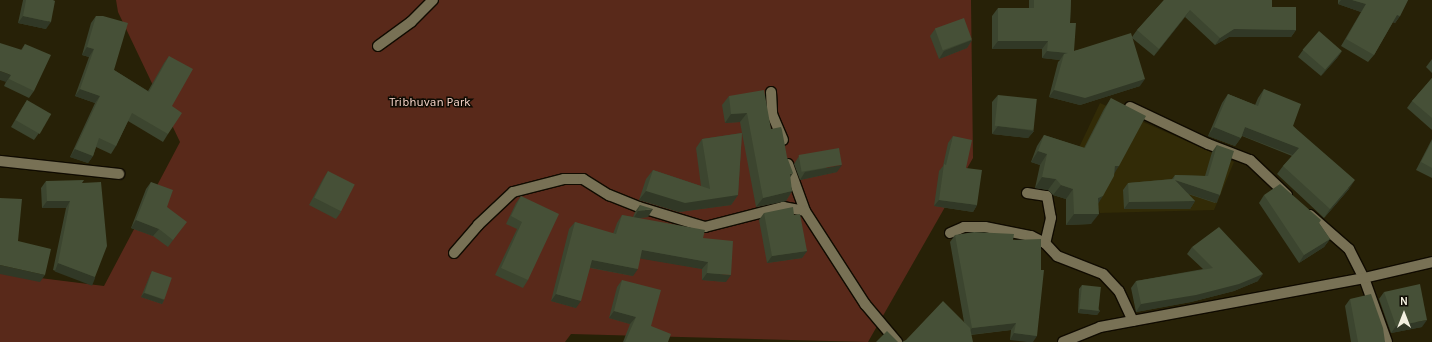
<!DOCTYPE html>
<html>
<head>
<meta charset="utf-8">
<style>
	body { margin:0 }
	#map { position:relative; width:1432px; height:342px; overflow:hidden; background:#272107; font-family:Karla,sans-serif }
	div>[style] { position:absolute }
	.built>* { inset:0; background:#322b07 }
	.green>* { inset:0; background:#59291a }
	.roads { filter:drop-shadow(1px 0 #100b00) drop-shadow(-1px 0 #100b00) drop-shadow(0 1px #100b00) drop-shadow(0 -1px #100b00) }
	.minor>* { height:10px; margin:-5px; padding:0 5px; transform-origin:5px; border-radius:5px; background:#787155 }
	.wall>* { inset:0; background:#3c452f }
	.shaded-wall>* { inset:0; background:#313826; transform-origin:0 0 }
	.building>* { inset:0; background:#465037; transform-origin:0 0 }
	span { translate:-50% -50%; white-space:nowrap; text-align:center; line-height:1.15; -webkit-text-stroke:3px #0e0b03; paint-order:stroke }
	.park-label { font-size:12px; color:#f7d4c9 }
	.north { position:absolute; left:1384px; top:294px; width:40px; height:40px; -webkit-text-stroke:3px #0e0b03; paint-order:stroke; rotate:0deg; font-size:11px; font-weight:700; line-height:16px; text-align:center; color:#f3f0e0 }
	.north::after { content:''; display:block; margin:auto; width:14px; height:18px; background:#f3f0e0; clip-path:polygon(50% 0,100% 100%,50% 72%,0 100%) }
</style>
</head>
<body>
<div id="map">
	<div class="built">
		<div style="clip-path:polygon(1100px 103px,1234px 162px,1214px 210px,1100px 213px,1087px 172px,1075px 156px)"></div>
	</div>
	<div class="green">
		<div style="clip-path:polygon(116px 0,971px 0,973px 158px,868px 342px,571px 334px,565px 342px,0 342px,0 273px,104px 286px,180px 142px,118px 12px)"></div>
	</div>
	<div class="roads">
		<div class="minor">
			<div style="left:378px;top:46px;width:41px;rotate:-36deg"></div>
			<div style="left:411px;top:22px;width:31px;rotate:-45deg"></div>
			<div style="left:771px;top:92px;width:22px;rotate:87deg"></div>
			<div style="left:772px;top:114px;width:28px;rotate:67deg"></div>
			<div style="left:1130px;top:107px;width:86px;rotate:25.4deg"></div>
			<div style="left:1208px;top:144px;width:45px;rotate:20.9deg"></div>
			<div style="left:1250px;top:160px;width:51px;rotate:43.4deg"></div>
			<div style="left:0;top:161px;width:120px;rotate:6.2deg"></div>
			<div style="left:788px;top:164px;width:50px;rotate:70.1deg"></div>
			<div style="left:1027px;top:193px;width:20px;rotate:9deg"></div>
			<div style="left:1047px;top:196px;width:22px;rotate:80deg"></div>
			<div style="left:1051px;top:218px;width:26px;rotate:103deg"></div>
			<div style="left:1045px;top:243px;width:18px;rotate:47deg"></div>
			<div style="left:1057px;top:256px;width:49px;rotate:21.4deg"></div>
			<div style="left:1103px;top:274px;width:23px;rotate:47deg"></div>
			<div style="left:1119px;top:291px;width:33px;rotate:65deg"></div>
			<div style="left:1310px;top:215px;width:52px;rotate:41.1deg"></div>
			<div style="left:1349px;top:249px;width:33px;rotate:63deg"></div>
			<div style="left:1364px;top:278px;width:68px;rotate:70.2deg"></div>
			<div style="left:950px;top:233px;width:15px;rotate:-23deg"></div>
			<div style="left:964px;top:227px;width:21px"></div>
			<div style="left:985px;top:227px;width:47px;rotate:11.1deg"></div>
			<div style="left:1031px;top:236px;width:16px;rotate:27deg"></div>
			<div style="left:454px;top:253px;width:37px;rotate:-49deg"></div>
			<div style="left:478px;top:225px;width:48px;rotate:-43.3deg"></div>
			<div style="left:513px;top:192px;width:53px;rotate:-14.3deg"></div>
			<div style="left:564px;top:179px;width:19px"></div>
			<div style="left:583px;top:179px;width:31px;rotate:32deg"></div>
			<div style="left:609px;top:195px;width:32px;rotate:22deg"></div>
			<div style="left:639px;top:207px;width:69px;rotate:16.9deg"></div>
			<div style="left:705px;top:227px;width:81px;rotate:-14.4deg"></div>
			<div style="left:783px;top:207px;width:22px;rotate:10deg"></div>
			<div style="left:805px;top:211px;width:111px;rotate:57.2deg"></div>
			<div style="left:865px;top:304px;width:50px;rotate:49.9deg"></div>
			<div style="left:1063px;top:342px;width:40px;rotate:-22deg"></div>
			<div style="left:1100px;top:327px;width:269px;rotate:-10.5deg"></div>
			<div style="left:1364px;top:278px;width:70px;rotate:-13.2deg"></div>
		</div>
	</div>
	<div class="wall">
		<div style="clip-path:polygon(23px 0,53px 0,46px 29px,18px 23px)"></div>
		<div style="clip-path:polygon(1029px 0,1071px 0,1070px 23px,1074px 51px,1132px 37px,1137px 30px,1164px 0,1272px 7px,1296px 30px,1291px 37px,1229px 37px,1215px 45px,1185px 17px,1154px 56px,1132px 38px,1140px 86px,1080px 105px,1049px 97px,1058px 62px,1060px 60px,1042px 58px,1042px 49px,992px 49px,992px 16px,998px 8px,1029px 8px)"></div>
		<div style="clip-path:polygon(1338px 0,1408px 0,1400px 16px,1395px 23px,1393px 22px,1374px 55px,1368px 62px,1341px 46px,1361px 12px,1338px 4px)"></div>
		<div style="clip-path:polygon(96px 16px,114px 70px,148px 91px,164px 63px,169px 56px,172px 106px,168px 134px,163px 142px,128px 121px,116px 146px,111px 154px,96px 147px,93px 156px,88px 163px,70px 157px,95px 103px,75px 96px,89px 57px,82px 55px,91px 23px)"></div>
		<div style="clip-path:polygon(935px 29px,972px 40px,967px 48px,939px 59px,930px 36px)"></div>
		<div style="clip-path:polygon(25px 44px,34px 91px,29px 98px,4px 86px,21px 50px)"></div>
		<div style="clip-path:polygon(1303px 50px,1342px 51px,1337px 58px,1321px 76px,1298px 57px)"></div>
		<div style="clip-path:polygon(1432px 59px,1432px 73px,1426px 67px)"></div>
		<div style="clip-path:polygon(1432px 78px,1432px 130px,1407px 108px,1412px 101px)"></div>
		<div style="clip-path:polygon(1264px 89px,1293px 126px,1349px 189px,1324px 218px,1277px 174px,1283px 166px,1292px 156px,1242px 136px,1235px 146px,1208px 136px,1222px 103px,1228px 94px,1255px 105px,1258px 98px)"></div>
		<div style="clip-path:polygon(998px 95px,1034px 131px,1028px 138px,992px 134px,992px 102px)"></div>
		<div style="clip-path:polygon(729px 96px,771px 129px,792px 191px,786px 201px,756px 207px,742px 133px,738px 195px,731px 205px,679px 212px,639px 200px,646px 179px,653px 170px,701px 186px,696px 148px,702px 139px,742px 133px,740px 122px,725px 123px,722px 105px)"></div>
		<div style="clip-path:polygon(1111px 98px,1114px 173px,1098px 203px,1091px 224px,1066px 225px,1066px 199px,1053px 195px,1048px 190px,1035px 188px,1040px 165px,1031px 162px,1037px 146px,1044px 135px,1084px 148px,1104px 109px)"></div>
		<div style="clip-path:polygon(27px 100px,39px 133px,34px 140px,11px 127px,22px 108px)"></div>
		<div style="clip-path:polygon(953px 136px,966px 168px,977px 205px,973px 212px,934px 206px,939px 171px,943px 166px,948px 143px)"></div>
		<div style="clip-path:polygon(1432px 139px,1432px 178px,1416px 170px)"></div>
		<div style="clip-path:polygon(1217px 145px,1220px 195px,1215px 203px,1188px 194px,1195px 201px,1190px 209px,1124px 209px,1123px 190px,1128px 183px,1172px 179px,1175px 175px,1205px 176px,1212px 152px)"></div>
		<div style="clip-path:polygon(799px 156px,837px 172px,800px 180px,794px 164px)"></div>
		<div style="clip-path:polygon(328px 171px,341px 212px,336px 219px,309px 205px,323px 179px)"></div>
		<div style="clip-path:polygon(46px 181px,82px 183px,95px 277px,90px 284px,53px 270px,66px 208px,42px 208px,41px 188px)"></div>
		<div style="clip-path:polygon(151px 182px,181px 229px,168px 247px,153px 236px,131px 228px,146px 189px)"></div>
		<div style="clip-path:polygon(1264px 195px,1319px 223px,1330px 239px,1324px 247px,1299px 263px,1259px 203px)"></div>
		<div style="clip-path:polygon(521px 196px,528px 280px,523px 288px,495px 275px,517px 229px,506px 224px,516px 203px)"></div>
		<div style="clip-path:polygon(640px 205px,648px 217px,638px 218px,703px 238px,726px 282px,702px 280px,702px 269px,640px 258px,633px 276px,590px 268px,576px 308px,551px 301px,569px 229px,575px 222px,613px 234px,617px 223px,622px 215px,633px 217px,635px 212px)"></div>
		<div style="clip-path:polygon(764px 213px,794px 215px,807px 251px,802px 258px,767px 263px,759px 220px)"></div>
		<div style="clip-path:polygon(955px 235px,1013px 240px,1037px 336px,1010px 340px,1011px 330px,971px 335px,964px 322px,950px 242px)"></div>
		<div style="clip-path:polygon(1192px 247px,1258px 281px,1234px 291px,1191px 302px,1136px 312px,1131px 288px,1136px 281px,1203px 269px,1187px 254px)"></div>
		<div style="clip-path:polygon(152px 271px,164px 300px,162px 304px,141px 297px,150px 275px)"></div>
		<div style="clip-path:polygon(622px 280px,651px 326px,668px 342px,623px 342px,630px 324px,609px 318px,617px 287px)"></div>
		<div style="clip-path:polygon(1082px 285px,1100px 311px,1097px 315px,1078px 313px,1079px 289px)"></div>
		<div style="clip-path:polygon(1384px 292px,1422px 327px,1391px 333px,1379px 299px)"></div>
		<div style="clip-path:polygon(1350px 299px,1385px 342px,1351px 342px,1345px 306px)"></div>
	</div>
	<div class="shaded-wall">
		<div style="clip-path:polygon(1341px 0,1352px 0,1366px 4px,1361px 12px,1338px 4px)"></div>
		<div style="clip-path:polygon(1190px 10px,1185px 17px,1154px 56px,1159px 49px)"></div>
		<div style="clip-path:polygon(1397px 15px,1400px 16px,1395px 23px,1392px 22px)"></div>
		<div style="clip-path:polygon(23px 16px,51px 22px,46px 29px,18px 23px)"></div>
		<div style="clip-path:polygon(1234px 29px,1296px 30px,1291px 37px,1229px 37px,1215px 45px,1220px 38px)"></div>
		<div style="clip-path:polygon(972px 40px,967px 48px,939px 59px,944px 51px)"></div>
		<div style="clip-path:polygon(998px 41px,1048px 41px,1042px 49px,992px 49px)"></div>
		<div style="clip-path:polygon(87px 47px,94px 49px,89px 57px,82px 55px)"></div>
		<div style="clip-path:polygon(1047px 51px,1068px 53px,1064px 54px,1060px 60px,1042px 58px)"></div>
		<div style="clip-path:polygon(1342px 51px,1337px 58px,1321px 76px,1326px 69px)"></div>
		<div style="clip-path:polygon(0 71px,11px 75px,6px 82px,0 80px)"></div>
		<div style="clip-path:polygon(1145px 79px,1140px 86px,1080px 105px,1049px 97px,1054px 90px)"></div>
		<div style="clip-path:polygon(80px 89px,100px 96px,95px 103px,75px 96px)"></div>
		<div style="clip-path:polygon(747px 113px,740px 122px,725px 123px,731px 114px)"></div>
		<div style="clip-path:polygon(998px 126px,1034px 131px,1028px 138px,992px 134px)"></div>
		<div style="clip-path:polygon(1214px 127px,1241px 138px,1235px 146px,1208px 136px)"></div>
		<div style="left:1245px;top:127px;width:58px;height:9px;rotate:21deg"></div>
		<div style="clip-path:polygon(75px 149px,93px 156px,88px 163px,70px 157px)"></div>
		<div style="clip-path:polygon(1038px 151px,1047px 154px,1040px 165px,1031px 162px)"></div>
		<div style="clip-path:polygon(842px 165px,837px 172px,800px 180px,805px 172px)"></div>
		<div style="clip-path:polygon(1115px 166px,1119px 166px,1112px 177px)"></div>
		<div style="clip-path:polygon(793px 173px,787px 182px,790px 174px)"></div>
		<div style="clip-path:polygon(1042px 177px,1056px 179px,1048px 190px,1035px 188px)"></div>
		<div style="left:1175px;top:180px;width:47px;height:9px;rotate:18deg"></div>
		<div style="clip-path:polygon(1355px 180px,1349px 189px,1324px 218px,1330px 209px)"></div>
		<div style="clip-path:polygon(1061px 185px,1073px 189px,1066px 199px,1053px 195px)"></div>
		<div style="clip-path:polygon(646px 191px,738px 195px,731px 205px,679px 212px,639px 200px)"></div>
		<div style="clip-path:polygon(792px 191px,786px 201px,756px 207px,763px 198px)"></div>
		<div style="clip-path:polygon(1103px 196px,1096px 207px,1098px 198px)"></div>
		<div style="clip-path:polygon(939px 200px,977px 205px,973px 212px,934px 206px)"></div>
		<div style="clip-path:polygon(47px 201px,70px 201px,66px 208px,42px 208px)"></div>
		<div style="clip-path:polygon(1195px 201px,1190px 209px,1124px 209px,1129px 202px)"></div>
		<div style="clip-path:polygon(653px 209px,648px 217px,633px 219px,638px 211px)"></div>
		<div style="clip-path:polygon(1074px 214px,1099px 214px,1091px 224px,1066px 225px)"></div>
		<div style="clip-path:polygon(136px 220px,159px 229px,153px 236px,131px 228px)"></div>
		<div style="clip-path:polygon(1330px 239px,1324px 247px,1299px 263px,1304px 255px)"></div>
		<div style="clip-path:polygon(642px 250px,708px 262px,702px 269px,637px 258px)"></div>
		<div style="clip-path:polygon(807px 251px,802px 258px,767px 263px,772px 256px)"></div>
		<div style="clip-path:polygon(592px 260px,638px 269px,633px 276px,587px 267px)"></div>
		<div style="left:58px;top:263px;width:40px;height:9px;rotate:21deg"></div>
		<div style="clip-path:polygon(0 265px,45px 275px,40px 282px,0 274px)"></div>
		<div style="clip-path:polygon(707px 273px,731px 275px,726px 282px,702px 280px)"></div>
		<div style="clip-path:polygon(1263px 274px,1258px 281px,1234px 291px,1191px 302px,1136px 312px,1141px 304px)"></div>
		<div style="clip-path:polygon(144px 293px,164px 300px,162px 304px,141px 297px)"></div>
		<div style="clip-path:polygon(556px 294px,581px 301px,576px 308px,551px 301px)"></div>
		<div style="clip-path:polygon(1080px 309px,1100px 311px,1097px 315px,1078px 313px)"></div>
		<div style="clip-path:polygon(614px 311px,636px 317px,630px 324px,609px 318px)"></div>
		<div style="clip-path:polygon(1427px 320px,1422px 327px,1391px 333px,1396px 326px)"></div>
		<div style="clip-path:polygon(1016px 323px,1011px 330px,967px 335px,972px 328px)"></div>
		<div style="clip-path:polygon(1014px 333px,1037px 336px,1033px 342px,1027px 342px,1010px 340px)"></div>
	</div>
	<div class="building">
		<div style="clip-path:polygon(26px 0,53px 0,55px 1px,51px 22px,23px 16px)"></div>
		<div style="clip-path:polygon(1034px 0,1071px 0,1070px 23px,1076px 23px,1074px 51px,1131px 33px,1145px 79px,1085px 98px,1054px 90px,1064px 54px,1068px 53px,1047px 51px,1048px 41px,998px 41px,998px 8px,1034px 8px)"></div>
		<div style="clip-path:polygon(1164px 0,1272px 0,1272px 7px,1296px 7px,1296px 30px,1234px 29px,1220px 38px,1190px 10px,1159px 49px,1137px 30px)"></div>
		<div style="clip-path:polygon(1352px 0,1408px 0,1400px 16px,1397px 15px,1374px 55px,1346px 39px,1366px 4px)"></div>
		<div style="clip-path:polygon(96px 16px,103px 16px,128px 23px,114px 70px,149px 92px,169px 56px,193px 69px,172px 106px,182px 113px,168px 134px,132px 113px,116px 146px,99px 138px,93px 156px,75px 149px,100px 96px,80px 89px,94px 49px,87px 47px)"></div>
		<div style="left:964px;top:18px;width:23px;height:31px;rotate:70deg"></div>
		<div style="left:1319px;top:31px;width:30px;height:25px;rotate:41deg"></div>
		<div style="clip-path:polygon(0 43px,22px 50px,25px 44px,51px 55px,34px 91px,9px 79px,11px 75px,0 71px)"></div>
		<div style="clip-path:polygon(1432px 78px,1432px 118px,1412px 101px)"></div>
		<div style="clip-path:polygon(1264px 89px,1301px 104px,1293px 126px,1355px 180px,1330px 209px,1283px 166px,1299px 148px,1245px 127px,1241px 138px,1214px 127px,1228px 94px,1258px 106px)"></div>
		<div style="clip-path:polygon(764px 90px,771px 129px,781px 127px,782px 130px,787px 157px,793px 173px,790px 174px,792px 191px,763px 198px,747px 113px,731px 114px,729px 96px)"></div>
		<div style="left:998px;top:95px;width:39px;height:31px;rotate:6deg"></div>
		<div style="clip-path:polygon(1111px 98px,1146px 116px,1119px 166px,1115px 166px,1114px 176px,1103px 196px,1098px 198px,1099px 214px,1074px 214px,1073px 189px,1061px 185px,1056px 179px,1042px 177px,1047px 154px,1038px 151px,1044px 135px,1085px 148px)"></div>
		<div style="left:27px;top:100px;width:28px;height:23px;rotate:30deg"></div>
		<div style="clip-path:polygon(742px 133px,738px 195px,685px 203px,646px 191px,653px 170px,710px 189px,702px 139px)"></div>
		<div style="clip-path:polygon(953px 136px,972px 140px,966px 168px,982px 170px,977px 205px,939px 200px,944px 164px,946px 165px)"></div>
		<div style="clip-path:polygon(1432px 141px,1432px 168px,1421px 162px)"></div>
		<div style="clip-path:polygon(1217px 145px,1234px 151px,1220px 195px,1175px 180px,1195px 201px,1129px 202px,1128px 183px,1174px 179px,1175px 175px,1208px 176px)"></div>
		<div style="left:839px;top:148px;width:17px;height:41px;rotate:80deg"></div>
		<div style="left:328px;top:171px;width:30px;height:30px;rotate:27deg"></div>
		<div style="clip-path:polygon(84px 180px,82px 183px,101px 182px,107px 246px,95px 277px,58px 263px,70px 201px,47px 201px,46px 181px)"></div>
		<div style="clip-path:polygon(151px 182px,173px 190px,167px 207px,187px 222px,173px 240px,159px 229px,136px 220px)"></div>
		<div style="clip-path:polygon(1280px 184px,1321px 220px,1319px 223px,1330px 239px,1304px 255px,1264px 195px)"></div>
		<div style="clip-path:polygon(521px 196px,559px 214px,528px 280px,501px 268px,522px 222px,511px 216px)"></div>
		<div style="clip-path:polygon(0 198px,22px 199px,18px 241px,51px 249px,45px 275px,0 265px)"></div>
		<div style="clip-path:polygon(640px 205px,653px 209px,638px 211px)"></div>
		<div style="clip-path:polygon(793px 207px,794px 215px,800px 214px,807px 251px,772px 256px,764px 213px)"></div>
		<div style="clip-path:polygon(622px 215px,705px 230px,703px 238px,733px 241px,731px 275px,707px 273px,708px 262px,642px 250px,638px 269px,592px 260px,581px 301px,556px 294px,575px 222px,616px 234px)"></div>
		<div style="clip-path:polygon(1219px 227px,1263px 274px,1239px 284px,1196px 295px,1141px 304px,1136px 281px,1213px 268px,1192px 247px)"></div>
		<div style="clip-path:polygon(974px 232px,1014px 234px,1013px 240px,1041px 239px,1041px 270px,1044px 270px,1037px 336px,1014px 333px,1016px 323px,972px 328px,955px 235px)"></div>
		<div style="left:152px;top:271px;width:21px;height:23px;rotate:19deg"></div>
		<div style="clip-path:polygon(622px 280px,661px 290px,651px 326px,671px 334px,668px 342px,625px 342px,636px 317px,614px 311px)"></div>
		<div style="clip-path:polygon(1420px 284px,1427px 320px,1396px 326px,1384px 292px)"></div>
		<div style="left:1082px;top:285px;width:19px;height:24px;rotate:6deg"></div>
		<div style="clip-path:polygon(1371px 294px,1383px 328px,1385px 342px,1358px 342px,1350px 299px)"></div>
		<div style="clip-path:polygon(943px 301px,970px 328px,973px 342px,902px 342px,906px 340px)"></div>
		<div style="clip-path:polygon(887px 331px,898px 342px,876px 342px)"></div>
	</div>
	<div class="park-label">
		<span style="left:430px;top:103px">Tribhuvan Park</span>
	</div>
	<div class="north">N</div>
</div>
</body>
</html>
